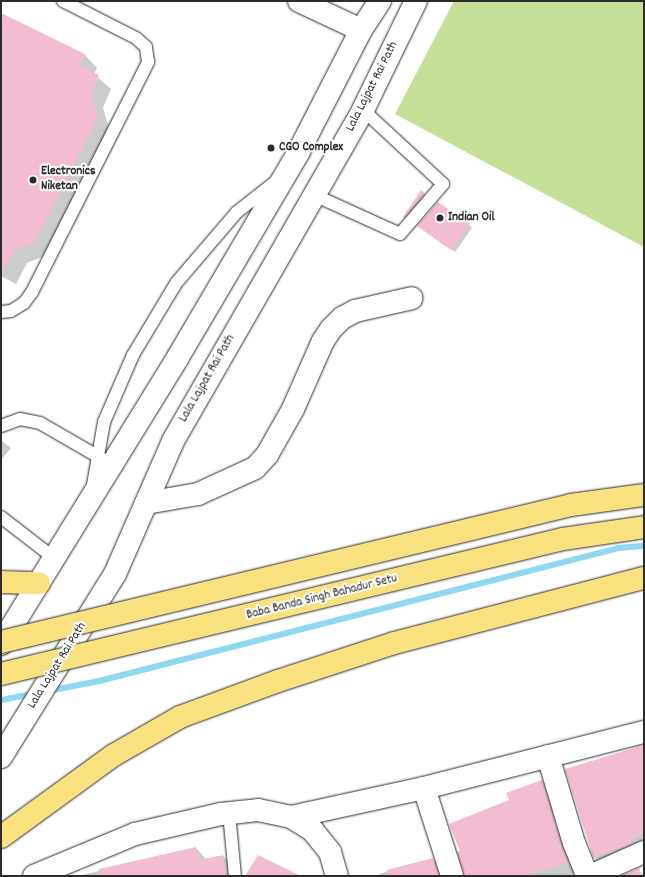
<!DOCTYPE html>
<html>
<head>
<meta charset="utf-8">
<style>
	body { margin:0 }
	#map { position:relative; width:645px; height:877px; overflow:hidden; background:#fff; font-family:Dekko,sans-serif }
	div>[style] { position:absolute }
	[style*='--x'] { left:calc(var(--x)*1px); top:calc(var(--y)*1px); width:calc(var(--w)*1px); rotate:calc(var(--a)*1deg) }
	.green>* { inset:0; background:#c6df96 }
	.shadow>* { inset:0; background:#0003 }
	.stream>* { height:6px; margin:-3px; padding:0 3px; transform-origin:3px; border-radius:3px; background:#8fd8f0 }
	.building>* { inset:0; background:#f3bcd3 }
	.roads { filter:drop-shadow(0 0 1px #2b2b2b) drop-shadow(0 0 1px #2b2b2b) }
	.lane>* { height:12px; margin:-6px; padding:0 6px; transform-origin:6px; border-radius:6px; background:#fff }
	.street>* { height:22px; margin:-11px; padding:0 11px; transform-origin:11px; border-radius:11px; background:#fff }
	.secondary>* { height:22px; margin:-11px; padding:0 11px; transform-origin:11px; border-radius:11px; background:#fff }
	.highway>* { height:22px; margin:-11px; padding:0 11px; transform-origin:11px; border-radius:11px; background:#fae180 }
	.bridges { filter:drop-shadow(0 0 1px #2b2b2b) drop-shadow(0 0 1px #2b2b2b) }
	.highway-bridge>* { height:22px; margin:-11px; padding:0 11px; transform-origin:11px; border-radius:11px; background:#fae180 }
	.dots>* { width:11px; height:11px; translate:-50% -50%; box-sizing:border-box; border:2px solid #fff; border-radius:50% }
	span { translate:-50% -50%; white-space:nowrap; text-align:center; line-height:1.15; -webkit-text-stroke:4px #fff; paint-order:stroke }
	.street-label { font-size:13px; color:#2b2b2b }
	.poi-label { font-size:13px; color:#2b2b2b; font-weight:700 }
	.left { translate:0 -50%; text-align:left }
	.frame { position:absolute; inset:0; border:2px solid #2b2b2b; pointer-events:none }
</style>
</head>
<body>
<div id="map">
	<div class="green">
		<i style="clip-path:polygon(454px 1px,644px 1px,644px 247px,395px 114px)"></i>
	</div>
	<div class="shadow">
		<i style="clip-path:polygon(1px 14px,85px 55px,97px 68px,94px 74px,111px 89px,103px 108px,110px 131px,47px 255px,27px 263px,16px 284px,1px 276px)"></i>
		<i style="clip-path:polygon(421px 192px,428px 197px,408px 220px,406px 217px)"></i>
		<i style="clip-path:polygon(469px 225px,472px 228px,455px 252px,418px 226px)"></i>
		<i style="clip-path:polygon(1px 440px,11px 448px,1px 460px)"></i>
		<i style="clip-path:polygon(644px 745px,644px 848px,604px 867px,594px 857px,566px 770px)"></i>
		<i style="clip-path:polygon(542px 781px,552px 792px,578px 873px,568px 876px,465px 876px,511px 801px)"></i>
		<i style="clip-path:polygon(196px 848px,206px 859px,223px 856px,236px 869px,237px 876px,82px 875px)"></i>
		<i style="clip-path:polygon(433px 859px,446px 876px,380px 876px,379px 874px)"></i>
		<i style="clip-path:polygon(638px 869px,644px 876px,623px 876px)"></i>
	</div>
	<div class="stream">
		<i style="--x:48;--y:691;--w:52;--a:-11.1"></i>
		<i style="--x:99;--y:681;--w:537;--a:-14.35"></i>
		<i style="--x:619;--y:548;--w:25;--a:-5"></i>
		<i style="--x:1;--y:700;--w:33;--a:-11"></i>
	</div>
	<div class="building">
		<i style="clip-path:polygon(1px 13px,85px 54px,79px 65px,99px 75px,91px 95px,98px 117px,34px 243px,14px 251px,1px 274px)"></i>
		<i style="clip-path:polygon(421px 190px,425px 193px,404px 218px,403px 217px)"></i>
		<i style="clip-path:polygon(438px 202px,470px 224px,451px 250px,417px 226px)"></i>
		<i style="clip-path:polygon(644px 745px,644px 834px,631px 839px,632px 844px,593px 857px,565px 769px)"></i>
		<i style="clip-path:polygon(542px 780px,568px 863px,519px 876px,464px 876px,457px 852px,460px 851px,449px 824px,509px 800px,506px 793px)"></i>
		<i style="clip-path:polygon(196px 847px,199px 860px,223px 855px,227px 876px,100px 876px,99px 869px)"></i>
		<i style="clip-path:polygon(258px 855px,301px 876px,245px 876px)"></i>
		<i style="clip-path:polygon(433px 858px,439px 876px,388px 876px,387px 870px)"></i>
		<i style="clip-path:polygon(639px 868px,641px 876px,621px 876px)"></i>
	</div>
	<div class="roads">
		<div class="lane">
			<i style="--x:314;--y:195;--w:94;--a:24.4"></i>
			<i style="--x:400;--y:234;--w:66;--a:-49.3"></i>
			<i style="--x:443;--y:184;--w:109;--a:-137.2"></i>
			<i style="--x:1;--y:312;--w:10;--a:-6"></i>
			<i style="--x:11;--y:311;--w:15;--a:-32"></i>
			<i style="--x:24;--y:303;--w:14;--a:-54"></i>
			<i style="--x:32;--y:292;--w:258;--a:-63.2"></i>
			<i style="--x:148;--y:62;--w:15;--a:-98"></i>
			<i style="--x:146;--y:47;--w:13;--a:-138"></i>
			<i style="--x:136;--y:38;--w:82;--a:-153.1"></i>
			<i style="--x:1;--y:426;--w:20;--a:-20"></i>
			<i style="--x:20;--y:419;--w:20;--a:11"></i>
			<i style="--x:40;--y:423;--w:74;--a:30"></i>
			<i style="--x:93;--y:485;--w:64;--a:-80.1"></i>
			<i style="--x:104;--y:422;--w:73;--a:-66.6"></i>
			<i style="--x:133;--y:355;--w:58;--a:-59"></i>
			<i style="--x:163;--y:305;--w:27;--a:-59"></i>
			<i style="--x:177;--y:282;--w:92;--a:-49.4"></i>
			<i style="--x:237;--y:212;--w:47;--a:-38.1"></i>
			<i style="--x:1;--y:517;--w:67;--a:37.7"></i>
			<i style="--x:229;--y:813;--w:63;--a:84.6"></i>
		</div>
		<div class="street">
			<i style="--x:146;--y:503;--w:53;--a:-9.8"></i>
			<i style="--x:198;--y:494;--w:63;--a:-24.5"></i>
			<i style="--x:255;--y:468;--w:18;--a:-47"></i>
			<i style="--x:267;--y:455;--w:53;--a:-60.5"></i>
			<i style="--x:293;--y:409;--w:74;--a:-66.2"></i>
			<i style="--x:323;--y:341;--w:14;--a:-56"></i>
			<i style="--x:331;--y:329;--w:16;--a:-45"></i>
			<i style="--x:342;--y:318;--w:15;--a:-28"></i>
			<i style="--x:355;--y:311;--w:58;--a:-12.8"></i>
			<i style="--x:548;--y:756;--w:91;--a:73.4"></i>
			<i style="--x:574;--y:843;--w:35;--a:68"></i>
			<i style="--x:424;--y:788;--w:92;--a:72.3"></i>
			<i style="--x:291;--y:817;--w:136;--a:-12.3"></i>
			<i style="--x:424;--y:788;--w:227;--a:-14.3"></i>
			<i style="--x:34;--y:876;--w:109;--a:-22.6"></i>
			<i style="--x:135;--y:834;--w:88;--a:-13.1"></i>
			<i style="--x:221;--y:814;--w:37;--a:-6"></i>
			<i style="--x:258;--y:810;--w:34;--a:12"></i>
			<i style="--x:291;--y:817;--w:26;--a:32"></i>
			<i style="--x:313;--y:831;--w:27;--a:51"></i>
			<i style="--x:330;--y:852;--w:25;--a:74"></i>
			<i style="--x:590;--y:876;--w:59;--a:-24"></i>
		</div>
		<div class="secondary">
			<i style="--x:299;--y:1;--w:68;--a:25.1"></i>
			<i style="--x:1;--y:644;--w:337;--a:-58.3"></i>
			<i style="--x:178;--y:357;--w:237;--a:-59.5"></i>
			<i style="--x:298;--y:153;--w:138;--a:-62.9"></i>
			<i style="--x:361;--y:30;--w:35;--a:-57"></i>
			<i style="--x:1;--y:757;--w:216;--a:-58.1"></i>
			<i style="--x:115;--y:574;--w:145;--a:-66.4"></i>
			<i style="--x:173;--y:441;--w:382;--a:-60.1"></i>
			<i style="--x:363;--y:110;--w:121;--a:-64.1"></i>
		</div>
		<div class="highway">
			<i style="--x:1;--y:582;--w:38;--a:2"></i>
			<i style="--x:1;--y:837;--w:140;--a:-36"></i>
			<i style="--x:114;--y:755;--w:76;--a:-29.9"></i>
			<i style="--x:180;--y:717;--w:104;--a:-20.2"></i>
			<i style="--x:278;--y:681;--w:122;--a:-18.1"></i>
			<i style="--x:394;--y:643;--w:258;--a:-14.6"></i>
		</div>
	</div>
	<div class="bridges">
		<div class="highway-bridge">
			<i style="--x:1;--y:642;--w:586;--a:-13.51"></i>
			<i style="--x:571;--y:505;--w:74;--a:-7.8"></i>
			<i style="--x:1;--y:674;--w:578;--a:-13.51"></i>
			<i style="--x:563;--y:539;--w:82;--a:-8.4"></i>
		</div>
	</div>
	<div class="dots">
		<i style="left:271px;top:148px;background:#2b2b2b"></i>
		<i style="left:33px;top:180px;background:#2b2b2b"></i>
		<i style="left:440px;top:218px;background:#2b2b2b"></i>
	</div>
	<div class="street-label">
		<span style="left:373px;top:87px;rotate:-63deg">Lala Lajpat Rai Path</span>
		<span style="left:208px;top:379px;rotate:-60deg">Lala Lajpat Rai Path</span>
		<span style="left:322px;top:598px;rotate:-14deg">Baba Banda Singh Bahadur Setu</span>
		<span style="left:58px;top:666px;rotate:-58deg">Lala Lajpat Rai Path</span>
	</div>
	<div class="poi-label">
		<span class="left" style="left:279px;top:148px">CGO Complex</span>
		<span class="left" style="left:41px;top:180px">Electronics<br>Niketan</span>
		<span class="left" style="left:448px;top:218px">Indian Oil</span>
	</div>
	<div class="frame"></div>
</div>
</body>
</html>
